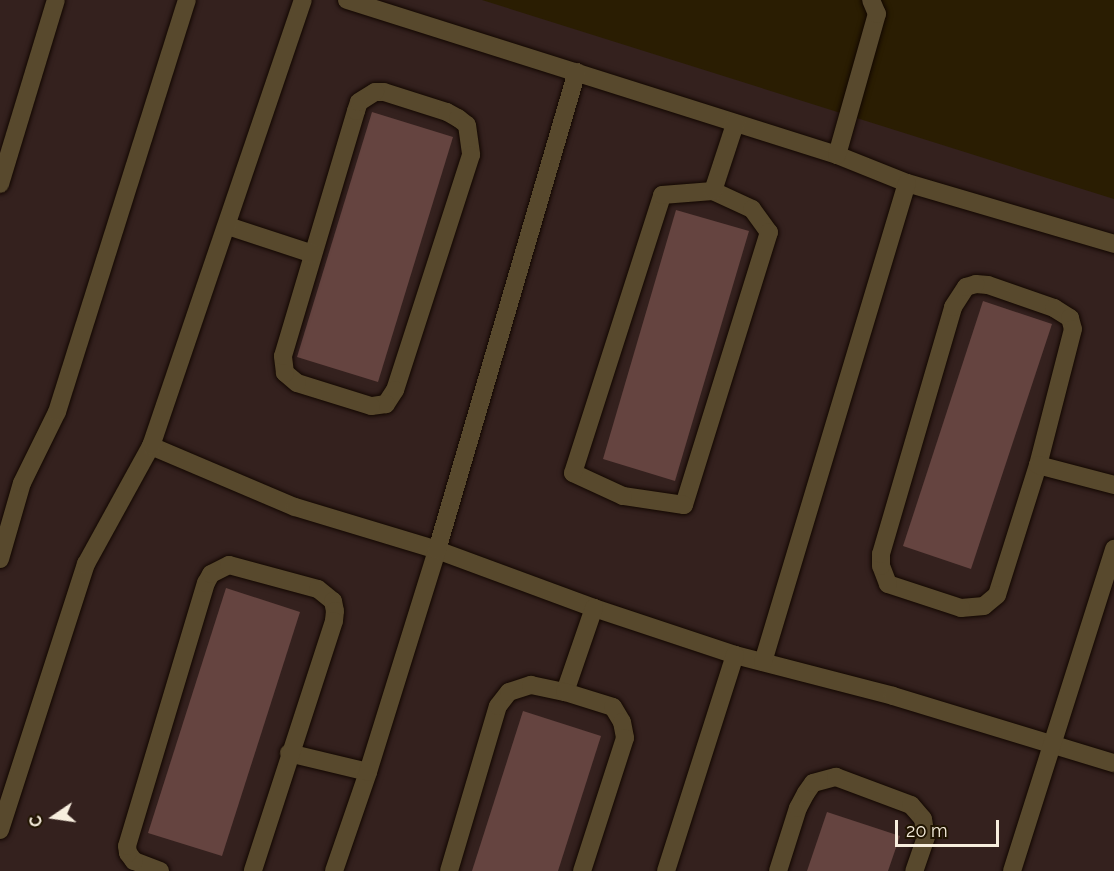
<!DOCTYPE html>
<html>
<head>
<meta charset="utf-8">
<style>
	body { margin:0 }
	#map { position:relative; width:1114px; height:871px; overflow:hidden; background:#2a1d02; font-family:Raleway,sans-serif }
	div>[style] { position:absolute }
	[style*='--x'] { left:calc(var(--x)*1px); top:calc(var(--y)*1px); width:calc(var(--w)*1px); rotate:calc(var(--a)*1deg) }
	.industrial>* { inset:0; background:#34211e }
	.building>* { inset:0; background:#654440 }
	.roads { filter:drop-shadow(0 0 2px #120700) drop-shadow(0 0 2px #120700) }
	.minor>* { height:18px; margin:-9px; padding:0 9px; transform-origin:9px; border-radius:9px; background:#58492d }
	span { translate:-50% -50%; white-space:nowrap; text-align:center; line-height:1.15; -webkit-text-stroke:4.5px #201400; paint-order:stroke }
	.north { position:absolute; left:24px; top:787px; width:60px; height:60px; -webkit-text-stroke:4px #201400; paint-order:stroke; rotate:257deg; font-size:16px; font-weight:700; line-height:24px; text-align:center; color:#f7eede }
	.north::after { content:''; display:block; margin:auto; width:21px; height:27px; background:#f7eede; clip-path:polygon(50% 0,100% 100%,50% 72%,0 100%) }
	.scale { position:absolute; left:895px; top:820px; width:104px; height:27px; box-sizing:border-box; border:3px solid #f7eede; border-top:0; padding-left:8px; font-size:18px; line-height:21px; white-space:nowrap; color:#f7eede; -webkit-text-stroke:4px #201400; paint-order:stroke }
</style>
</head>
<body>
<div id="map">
	<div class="industrial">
		<i style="clip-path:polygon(0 0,482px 0,1114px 199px,1114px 871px,0 871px)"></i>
	</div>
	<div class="building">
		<i style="clip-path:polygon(372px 112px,453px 137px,378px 382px,297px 357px)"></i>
		<i style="clip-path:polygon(676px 210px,749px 231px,675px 481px,603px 459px)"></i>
		<i style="clip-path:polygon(983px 301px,1052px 324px,971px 569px,903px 546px)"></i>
		<i style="clip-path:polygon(226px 588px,300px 612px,222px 856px,148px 833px)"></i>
		<i style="clip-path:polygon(523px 711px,601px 736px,558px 871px,472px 871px)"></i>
		<i style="clip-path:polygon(827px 812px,900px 836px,888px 871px,807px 871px)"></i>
	</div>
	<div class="roads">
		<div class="minor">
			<i style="--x:347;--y:0;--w:514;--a:17.55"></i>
			<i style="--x:837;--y:155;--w:75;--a:21.8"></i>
			<i style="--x:907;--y:183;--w:216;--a:16.4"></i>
			<i style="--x:375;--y:92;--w:9;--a:0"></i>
			<i style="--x:384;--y:92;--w:66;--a:17.6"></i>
			<i style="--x:447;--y:112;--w:13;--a:29"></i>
			<i style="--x:458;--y:118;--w:11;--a:38"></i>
			<i style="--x:467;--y:125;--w:30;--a:82"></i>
			<i style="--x:471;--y:155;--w:247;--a:107.9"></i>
			<i style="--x:395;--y:390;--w:17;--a:123"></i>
			<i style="--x:386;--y:404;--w:15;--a:172"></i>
			<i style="--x:371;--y:406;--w:77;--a:-162.7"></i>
			<i style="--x:297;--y:383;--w:16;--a:-140"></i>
			<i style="--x:285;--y:373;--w:17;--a:-97"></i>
			<i style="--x:283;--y:356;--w:256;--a:-73.4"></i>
			<i style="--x:356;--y:111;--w:9;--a:-72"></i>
			<i style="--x:359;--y:102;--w:19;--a:-32"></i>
			<i style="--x:837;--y:155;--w:147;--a:-74.2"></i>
			<i style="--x:877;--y:14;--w:15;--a:-113"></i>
			<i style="--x:0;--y:184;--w:192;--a:-73.1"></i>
			<i style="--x:713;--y:191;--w:43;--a:24.8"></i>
			<i style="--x:752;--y:209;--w:29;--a:54"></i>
			<i style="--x:769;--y:232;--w:286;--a:107.3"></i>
			<i style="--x:684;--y:505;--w:62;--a:-171.6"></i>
			<i style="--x:623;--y:496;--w:55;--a:-155.3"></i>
			<i style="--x:573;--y:473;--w:292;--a:-72.2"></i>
			<i style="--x:662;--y:195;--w:51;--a:-4.5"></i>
			<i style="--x:713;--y:191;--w:71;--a:-71.8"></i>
			<i style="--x:228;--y:226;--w:89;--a:18.2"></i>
			<i style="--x:976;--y:284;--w:12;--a:5"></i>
			<i style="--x:988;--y:285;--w:70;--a:19.2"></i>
			<i style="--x:1054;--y:308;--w:19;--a:32"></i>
			<i style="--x:1070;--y:318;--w:11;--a:75"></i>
			<i style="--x:1073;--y:329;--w:140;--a:104.4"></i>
			<i style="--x:1038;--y:465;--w:136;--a:107.5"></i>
			<i style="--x:997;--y:595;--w:17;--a:140"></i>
			<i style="--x:984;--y:606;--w:23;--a:175"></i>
			<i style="--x:961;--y:608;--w:77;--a:-161.8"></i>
			<i style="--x:888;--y:584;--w:19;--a:-111"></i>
			<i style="--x:881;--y:566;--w:12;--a:-90"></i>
			<i style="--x:881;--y:554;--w:257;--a:-73.7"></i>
			<i style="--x:953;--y:307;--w:24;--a:-57"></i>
			<i style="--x:966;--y:287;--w:10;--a:-17"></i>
			<i style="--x:151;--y:446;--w:156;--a:23"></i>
			<i style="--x:295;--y:507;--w:148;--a:16.8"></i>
			<i style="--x:437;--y:550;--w:167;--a:20.3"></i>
			<i style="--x:594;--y:608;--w:149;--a:18.4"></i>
			<i style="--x:735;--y:655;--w:163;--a:14.5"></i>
			<i style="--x:893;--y:696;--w:231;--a:16.9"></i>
			<i style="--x:1038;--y:465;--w:79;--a:14.7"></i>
			<i style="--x:0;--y:559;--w:79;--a:-73.9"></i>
			<i style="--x:22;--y:483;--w:79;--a:-63.8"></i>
			<i style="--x:57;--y:412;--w:432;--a:-72.5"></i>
			<i style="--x:763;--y:662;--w:500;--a:-73.27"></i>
			<i style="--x:565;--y:692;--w:89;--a:-71"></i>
			<i style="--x:289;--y:753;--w:81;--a:13.5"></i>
			<i style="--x:0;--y:830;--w:280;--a:-72.1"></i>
			<i style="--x:86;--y:564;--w:135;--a:-61.2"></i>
			<i style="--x:151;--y:446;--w:471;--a:-71.2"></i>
			<i style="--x:160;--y:871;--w:28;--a:-159"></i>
			<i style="--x:134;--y:861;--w:10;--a:-127"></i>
			<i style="--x:128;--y:853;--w:7;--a:-98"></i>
			<i style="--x:127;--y:846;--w:275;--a:-73.3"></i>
			<i style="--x:206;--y:583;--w:10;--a:-61"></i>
			<i style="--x:211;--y:574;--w:20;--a:-27"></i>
			<i style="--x:229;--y:565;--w:92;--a:15.1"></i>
			<i style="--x:318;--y:589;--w:19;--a:39"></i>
			<i style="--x:333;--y:601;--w:10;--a:79"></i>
			<i style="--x:335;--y:611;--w:10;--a:96"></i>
			<i style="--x:334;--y:621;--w:263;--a:108"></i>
			<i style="--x:334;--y:871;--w:105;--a:-71"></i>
			<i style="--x:368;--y:772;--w:232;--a:-72.7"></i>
			<i style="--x:437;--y:550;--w:498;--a:-73.7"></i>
			<i style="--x:449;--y:871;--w:172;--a:-73.5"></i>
			<i style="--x:498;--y:706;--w:18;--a:-52"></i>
			<i style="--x:509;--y:692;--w:23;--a:-18"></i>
			<i style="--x:531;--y:685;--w:35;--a:12"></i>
			<i style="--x:565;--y:692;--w:50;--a:17.4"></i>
			<i style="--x:613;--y:707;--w:17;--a:59"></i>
			<i style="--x:622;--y:722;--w:16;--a:79"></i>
			<i style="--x:625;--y:738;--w:140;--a:107.9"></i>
			<i style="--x:666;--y:871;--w:227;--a:-72.3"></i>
			<i style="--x:778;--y:871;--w:66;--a:-72.4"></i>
			<i style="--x:798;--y:808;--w:17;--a:-62"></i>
			<i style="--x:806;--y:793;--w:12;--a:-55"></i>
			<i style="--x:813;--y:783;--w:24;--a:-15"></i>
			<i style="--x:836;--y:777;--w:80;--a:20.5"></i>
			<i style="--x:911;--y:805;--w:18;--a:49"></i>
			<i style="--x:923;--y:819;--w:18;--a:81"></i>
			<i style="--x:926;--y:837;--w:36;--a:109"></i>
			<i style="--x:1012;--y:871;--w:338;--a:-72.4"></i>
		</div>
	</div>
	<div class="north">С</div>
	<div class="scale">20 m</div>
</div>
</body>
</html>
